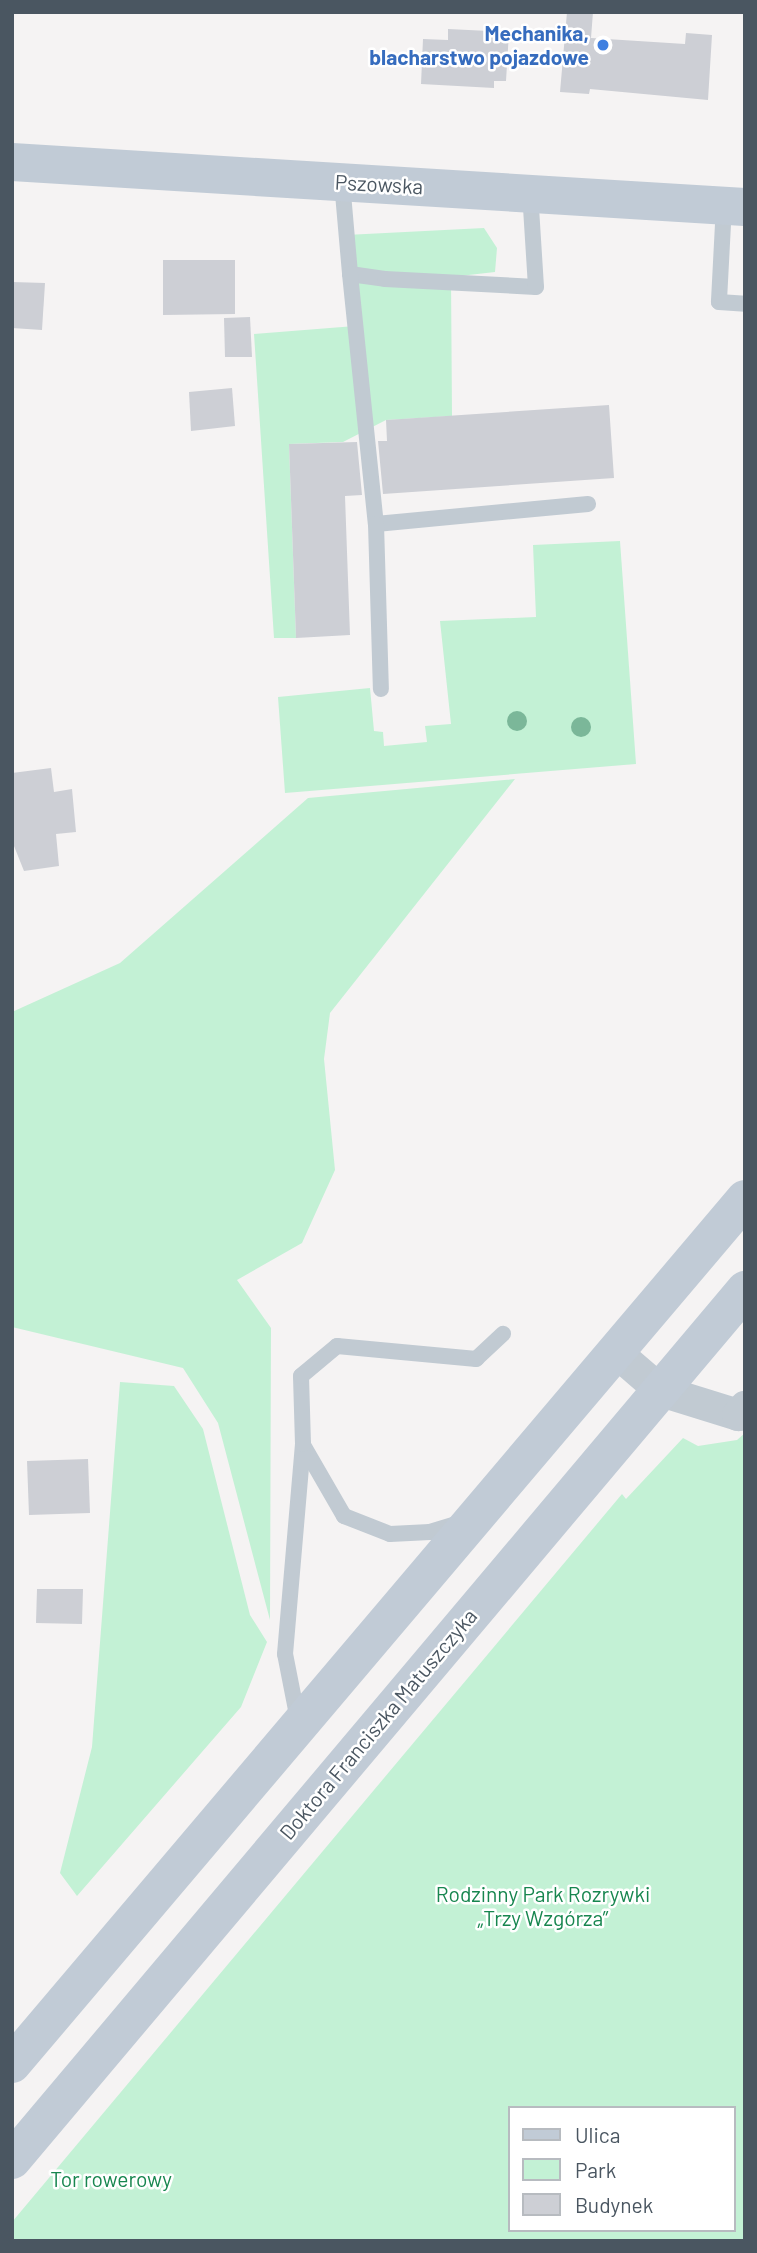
<!DOCTYPE html>
<html>
<head>
<meta charset="utf-8">
<style>
	body { margin:0 }
	#map { position:relative; width:757px; height:2253px; overflow:hidden; background:#f5f3f3; font-family:Barlow,sans-serif }
	div>[style] { position:absolute }
	[style*='--x'] { left:calc(var(--x)*1px); top:calc(var(--y)*1px); width:calc(var(--w)*1px); rotate:calc(var(--a)*1deg) }
	.green>* { inset:0; background:#c3f1d5 }
	.building>* { inset:0; background:#cdcfd5 }
	.service>* { height:16px; margin:-8px; padding:0 8px; transform-origin:8px; border-radius:8px; background:#c1cad2 }
	.minor>* { height:32px; margin:-16px; padding:0 16px; transform-origin:16px; border-radius:16px; background:#c1cad2 }
	.secondary>* { height:38px; margin:-19px; padding:0 19px; transform-origin:19px; border-radius:19px; background:#c1cbd6 }
	.trees>* { width:20px; height:20px; margin:-10px; border-radius:50%; background:#7bb799 }
	.dots>* { width:19px; height:19px; translate:-50% -50%; box-sizing:border-box; border:4px solid #fff; border-radius:50% }
	span { translate:-50% -50%; white-space:nowrap; text-align:center; line-height:1.15; -webkit-text-stroke:5px #fff; paint-order:stroke }
	.shop-label { font-size:21px; color:#366cbe; font-weight:700 }
	.right { translate:-100% -50%; text-align:right }
	.street-label { font-size:21px; color:#4a5661 }
	.park-label { font-size:21px; color:#17864f }
	.frame { position:absolute; inset:0; border:14px solid #4a5661; pointer-events:none }
	.legend { position:absolute; left:508px; top:2106px; width:228px; height:126px; box-sizing:border-box; background:#fff; border:2px solid #b7bbc0; margin:0; padding:9px 12px; list-style:none; font-size:21px; color:#4a5661 }
	.legend li { display:flex; align-items:center; gap:14px; height:35px }
	.legend b { width:35px; border:2px solid #b7bbc0 }
</style>
</head>
<body>
<div id="map">
	<div class="green">
		<i style="clip-path:polygon(484px 228px,497px 248px,495px 272px,451px 277px,452px 416px,386px 420px,343px 442px,289px 444px,296px 638px,274px 638px,254px 334px,355px 326px,346px 235px)"></i>
		<i style="clip-path:polygon(620px 541px,636px 764px,285px 793px,278px 697px,370px 688px,374px 731px,383px 732px,384px 746px,427px 742px,425px 726px,451px 724px,440px 621px,536px 617px,533px 545px)"></i>
		<i style="clip-path:polygon(515px 779px,330px 1013px,324px 1059px,335px 1170px,302px 1243px,237px 1280px,271px 1328px,270px 1620px,218px 1423px,183px 1368px,12px 1327px,12px 1012px,120px 963px,308px 798px)"></i>
		<i style="clip-path:polygon(120px 1382px,174px 1386px,203px 1429px,250px 1615px,267px 1642px,241px 1707px,77px 1896px,60px 1873px,92px 1747px)"></i>
		<i style="clip-path:polygon(evenodd,745px 1433px,745px 2241px,12px 2241px,12px 2222px,622px 1494px,626px 1499px,683px 1438px,698px 1446px,737px 1440px,745px 1433px,510px 2108px,734px 2108px,734px 2230px,510px 2230px,510px 2108px)"></i>
	</div>
	<div class="building">
		<i style="clip-path:polygon(567px 12px,593px 12px,591px 38px,685px 44px,686px 33px,712px 35px,708px 100px,590px 89px,589px 94px,560px 92px)"></i>
		<i style="clip-path:polygon(448px 29px,509px 32px,506px 81px,494px 81px,494px 88px,421px 84px,423px 39px,448px 40px)"></i>
		<i style="clip-path:polygon(163px 260px,235px 260px,235px 314px,163px 315px)"></i>
		<i style="clip-path:polygon(12px 282px,45px 283px,42px 330px,12px 328px)"></i>
		<i style="clip-path:polygon(250px 317px,252px 357px,225px 357px,224px 318px)"></i>
		<i style="clip-path:polygon(232px 388px,235px 426px,191px 431px,189px 392px)"></i>
		<i style="clip-path:polygon(609px 405px,614px 478px,383px 494px,378px 441px,387px 441px,386px 420px)"></i>
		<i style="clip-path:polygon(357px 442px,362px 495px,345px 496px,350px 635px,296px 638px,289px 444px)"></i>
		<i style="clip-path:polygon(51px 768px,54px 792px,72px 789px,76px 832px,56px 834px,59px 866px,24px 871px,12px 841px,12px 773px)"></i>
		<i style="clip-path:polygon(88px 1459px,90px 1513px,29px 1515px,27px 1461px)"></i>
		<i style="clip-path:polygon(37px 1589px,83px 1589px,82px 1624px,36px 1623px)"></i>
	</div>
	<div class="service">
		<i style="--x:342;--y:182;--w:92;--a:85"></i>
		<i style="--x:350;--y:274;--w:35;--a:8"></i>
		<i style="--x:385;--y:279;--w:151;--a:3"></i>
		<i style="--x:536;--y:287;--w:95;--a:-93.6"></i>
		<i style="--x:724;--y:205;--w:97;--a:93"></i>
		<i style="--x:719;--y:302;--w:26;--a:4"></i>
		<i style="--x:350;--y:274;--w:251;--a:84.1"></i>
		<i style="--x:376;--y:524;--w:213;--a:-5.4"></i>
		<i style="--x:376;--y:524;--w:165;--a:88.3"></i>
		<i style="--x:303;--y:1445;--w:82;--a:60"></i>
		<i style="--x:344;--y:1516;--w:49;--a:21.4"></i>
		<i style="--x:390;--y:1534;--w:40;--a:-2.9"></i>
		<i style="--x:430;--y:1532;--w:30;--a:-17"></i>
		<i style="--x:298;--y:1720;--w:67;--a:-101.1"></i>
		<i style="--x:285;--y:1654;--w:211;--a:-85.1"></i>
		<i style="--x:303;--y:1444;--w:68;--a:-91.7"></i>
		<i style="--x:301;--y:1376;--w:47;--a:-39.8"></i>
		<i style="--x:337;--y:1346;--w:140;--a:5.3"></i>
		<i style="--x:476;--y:1359;--w:37;--a:-43"></i>
	</div>
	<div class="minor">
		<i style="--x:617;--y:1353;--w:58;--a:40.8"></i>
		<i style="--x:661;--y:1391;--w:81;--a:17.3"></i>
		<i style="--x:738;--y:1415;--w:11;--a:-49"></i>
	</div>
	<div class="secondary">
		<i style="--x:12;--y:162;--w:734;--a:3.51"></i>
		<i style="--x:12;--y:2064;--w:1134;--a:-49.72"></i>
		<i style="--x:12;--y:2160;--w:1138;--a:-49.88"></i>
	</div>
	<div class="trees">
		<i style="left:517px;top:721px"></i>
		<i style="left:581px;top:727px"></i>
	</div>
	<div class="dots">
		<i style="left:603px;top:45px;background:#3f7fe0"></i>
	</div>
	<div class="shop-label">
		<span class="right" style="left:589px;top:45px">Mechanika,<br>blacharstwo pojazdowe</span>
	</div>
	<div class="street-label">
		<span style="left:379px;top:184px;rotate:3deg">Pszowska</span>
		<span style="left:378px;top:1724px;rotate:-50deg">Doktora Franciszka Matuszczyka</span>
	</div>
	<div class="park-label">
		<span style="left:543px;top:1906px">Rodzinny Park Rozrywki<br>„Trzy Wzgórza”</span>
		<span style="left:111px;top:2179px">Tor rowerowy</span>
	</div>
	<div class="frame"></div>
	<ul class="legend">
	<li><b style="height:9px;background:#c1cbd6"></b>Ulica</li>
	<li><b style="height:19px;background:#c3f1d5"></b>Park</li>
	<li><b style="height:19px;background:#cdcfd5"></b>Budynek</li>
	</ul>
</div>
</body>
</html>
